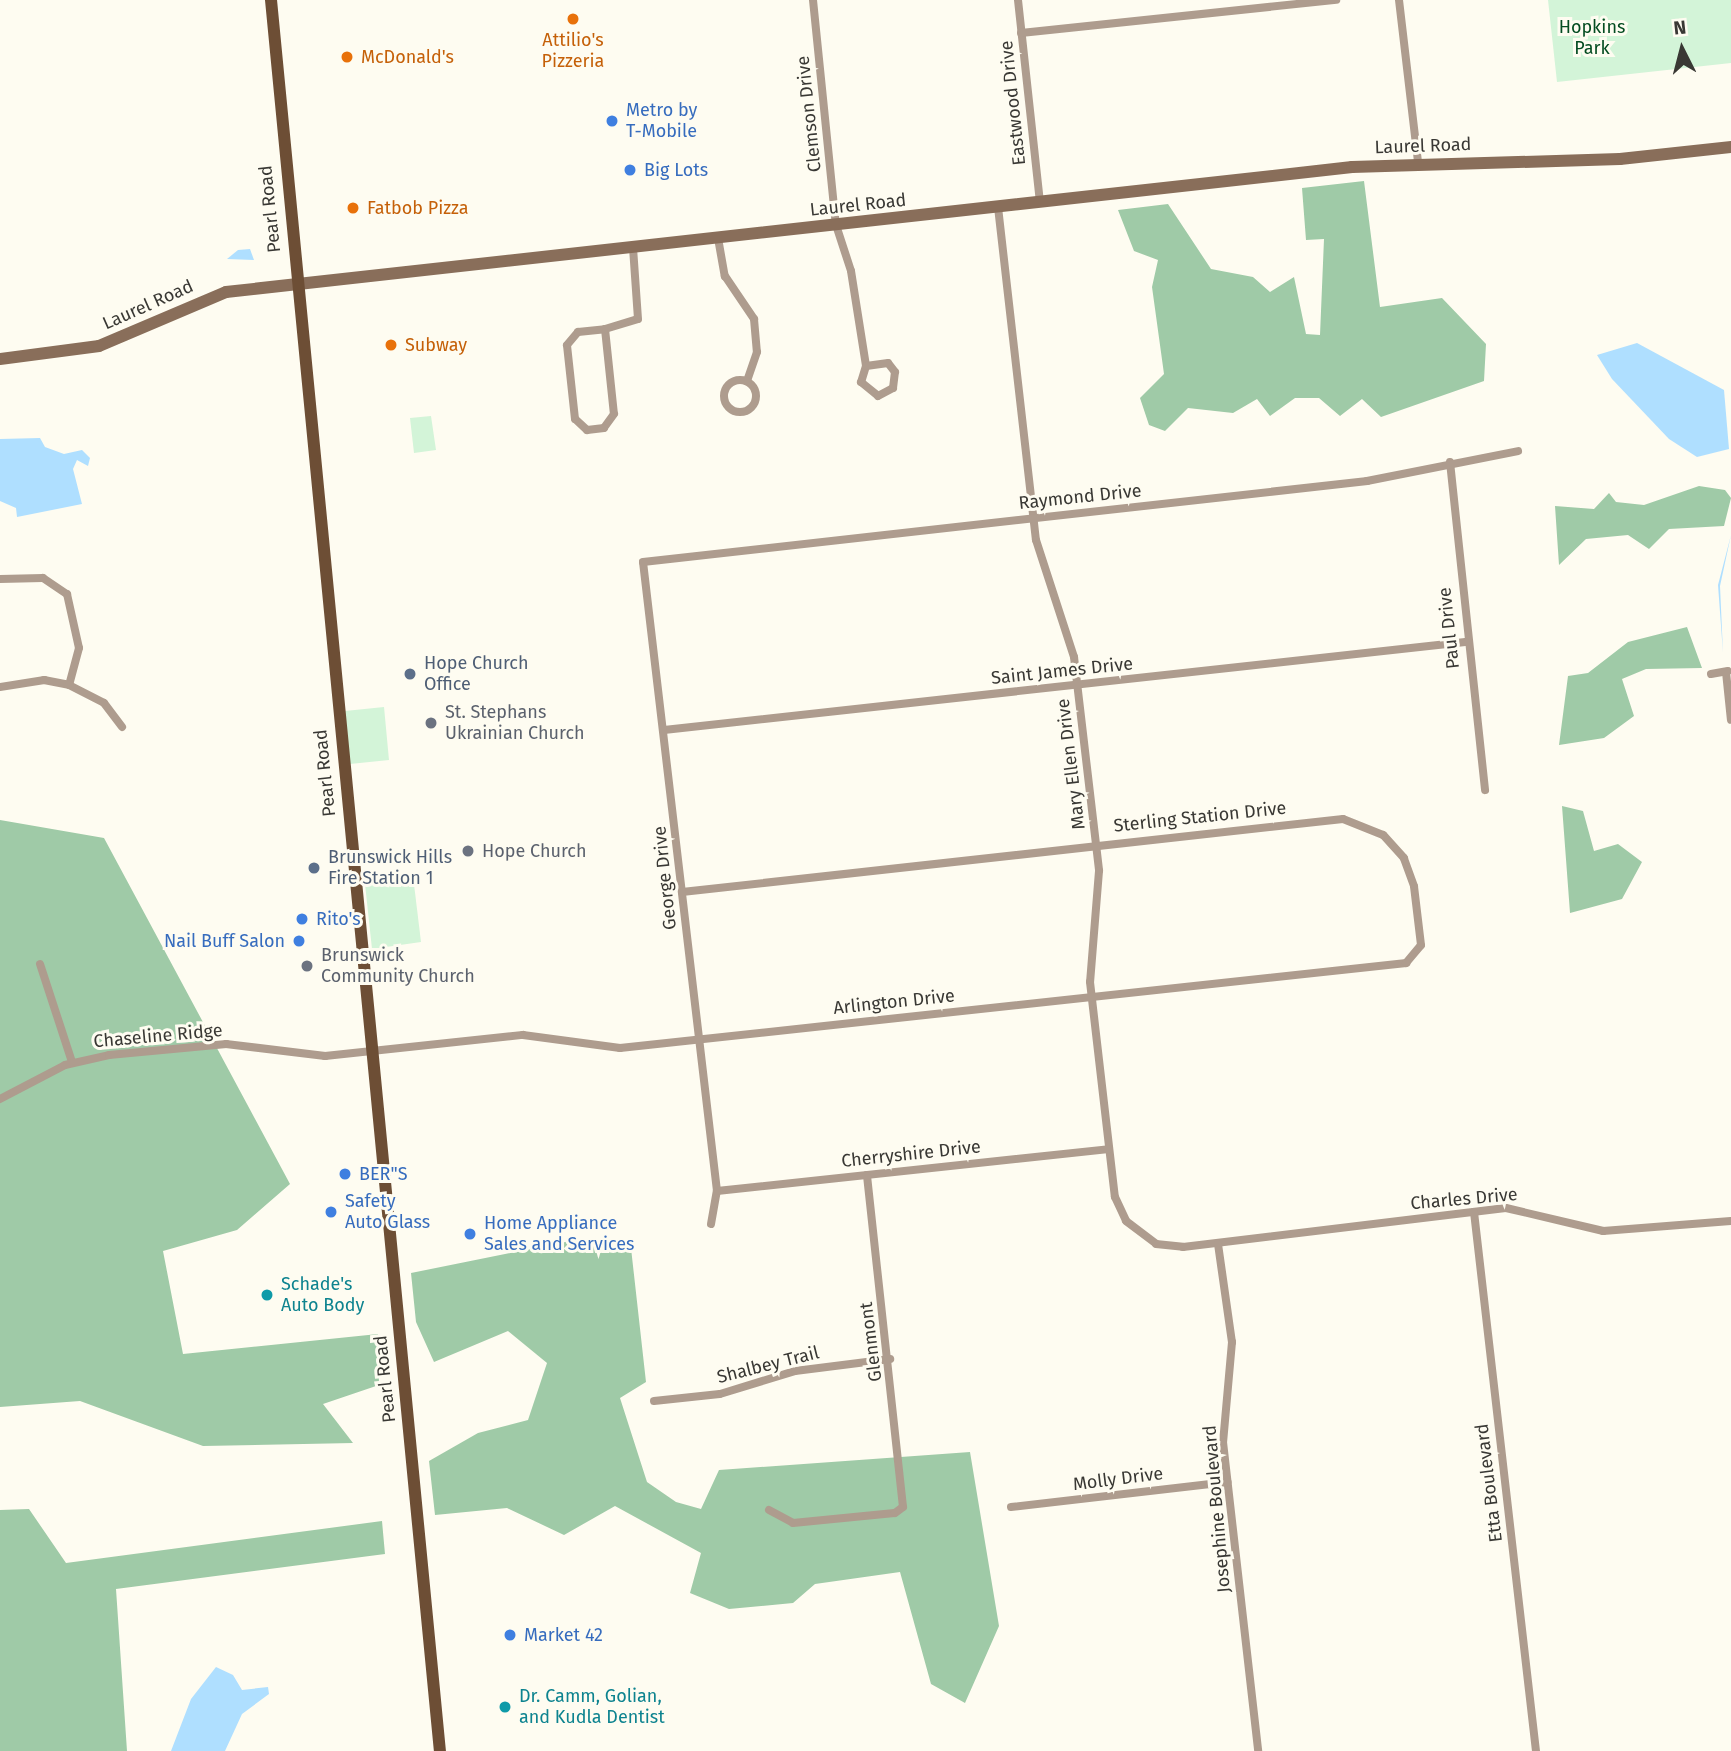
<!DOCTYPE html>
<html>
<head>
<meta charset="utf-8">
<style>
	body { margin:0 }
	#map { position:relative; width:1731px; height:1751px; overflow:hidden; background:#fefcf1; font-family:"Fira Sans",sans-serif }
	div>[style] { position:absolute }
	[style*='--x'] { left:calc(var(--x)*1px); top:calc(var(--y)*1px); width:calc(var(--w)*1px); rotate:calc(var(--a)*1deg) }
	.green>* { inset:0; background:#d3f4d8 }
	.forest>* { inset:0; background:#9fcaa7 }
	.water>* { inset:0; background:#afdfff }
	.street>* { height:8px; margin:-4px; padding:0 4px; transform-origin:4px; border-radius:4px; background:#ae9c8e }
	.street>.ring { margin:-4px; padding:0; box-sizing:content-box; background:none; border:8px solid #ae9c8e; border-radius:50% }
	.secondary>* { height:12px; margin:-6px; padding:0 6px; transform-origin:6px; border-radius:6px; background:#896e5a }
	.primary>* { height:12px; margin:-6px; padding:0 6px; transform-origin:6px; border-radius:6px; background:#6d4e35 }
	.dots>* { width:19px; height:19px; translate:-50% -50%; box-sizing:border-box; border:4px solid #fefcf1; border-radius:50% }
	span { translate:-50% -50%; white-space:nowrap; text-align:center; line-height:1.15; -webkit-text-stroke:6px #fefcf1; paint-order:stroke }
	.park-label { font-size:18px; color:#044c21 }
	.food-label { font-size:18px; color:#c56008 }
	.left { translate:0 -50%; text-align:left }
	.street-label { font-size:18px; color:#393834 }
	.shop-label { font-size:18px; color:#366cbe }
	.right { translate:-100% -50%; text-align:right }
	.service-label { font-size:18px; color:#4e5e75 }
	.worship-label { font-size:18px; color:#5b616d }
	.culture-label { font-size:18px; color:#0d838f }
	.north { position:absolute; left:1647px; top:14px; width:70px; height:70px; -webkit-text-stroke:5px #fefcf1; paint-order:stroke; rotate:354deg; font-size:19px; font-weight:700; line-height:28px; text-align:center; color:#393834 }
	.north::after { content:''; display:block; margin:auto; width:24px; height:32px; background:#393834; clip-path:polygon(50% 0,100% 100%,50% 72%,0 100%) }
</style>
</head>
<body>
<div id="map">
	<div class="green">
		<i style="clip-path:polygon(1548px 0,1731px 0,1731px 63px,1557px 82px)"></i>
		<i style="clip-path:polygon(431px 416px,436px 450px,414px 453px,410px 418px)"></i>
		<i style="clip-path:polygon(384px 707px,389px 760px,350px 764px,345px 711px)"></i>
		<i style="clip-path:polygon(413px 876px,421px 942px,372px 949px,365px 884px)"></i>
	</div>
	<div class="forest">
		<i style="clip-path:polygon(1364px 181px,1380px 307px,1442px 298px,1486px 344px,1484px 381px,1381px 417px,1362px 399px,1340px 416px,1319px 398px,1295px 398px,1270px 416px,1257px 399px,1233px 413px,1188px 408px,1165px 431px,1149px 425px,1140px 398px,1164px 374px,1152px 287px,1158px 260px,1134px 251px,1118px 210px,1168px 204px,1211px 269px,1253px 277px,1270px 292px,1294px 277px,1306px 334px,1320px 335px,1324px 239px,1306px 240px,1302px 188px)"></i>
		<i style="clip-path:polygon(1699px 486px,1725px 490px,1731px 498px,1724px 526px,1669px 529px,1649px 549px,1628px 535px,1586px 539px,1559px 565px,1555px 506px,1594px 509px,1609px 493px,1616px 502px,1644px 505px)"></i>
		<i style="clip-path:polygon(1687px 627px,1702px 668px,1646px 669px,1622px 679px,1634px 716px,1604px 738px,1559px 745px,1568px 676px,1588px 673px,1628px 642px)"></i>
		<i style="clip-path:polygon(1562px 806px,1583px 811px,1594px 851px,1618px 844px,1642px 862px,1622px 899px,1570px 913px)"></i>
		<i style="clip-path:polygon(0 820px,104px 838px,290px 1184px,237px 1230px,163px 1251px,183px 1354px,378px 1334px,379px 1385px,323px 1404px,353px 1443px,203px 1446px,80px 1401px,0 1407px)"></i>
		<i style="clip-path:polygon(580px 1239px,602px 1248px,631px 1248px,646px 1382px,620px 1398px,647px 1482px,676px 1502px,701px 1509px,719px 1470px,970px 1452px,999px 1626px,965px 1703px,931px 1684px,900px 1572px,815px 1584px,793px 1603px,729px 1609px,690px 1593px,701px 1553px,615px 1506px,564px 1535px,507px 1508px,435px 1515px,429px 1461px,478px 1433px,528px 1420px,547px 1363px,508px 1331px,434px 1362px,416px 1322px,411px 1273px)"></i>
		<i style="clip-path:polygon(29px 1509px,66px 1563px,382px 1521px,385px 1554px,116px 1589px,127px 1751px,0 1751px,0 1510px)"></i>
	</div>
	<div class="water">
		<i style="clip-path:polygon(250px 249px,254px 260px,227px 259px,238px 250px)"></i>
		<i style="clip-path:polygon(1637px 343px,1724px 390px,1729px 449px,1697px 457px,1669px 439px,1612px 379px,1597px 355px)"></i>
		<i style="clip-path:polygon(40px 438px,45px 447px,64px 454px,82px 450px,90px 458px,88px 466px,77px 460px,73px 469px,82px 504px,17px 517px,16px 508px,0 501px,0 439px)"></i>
		<i style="clip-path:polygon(1731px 535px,1720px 586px,1723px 653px,1718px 585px)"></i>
		<i style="clip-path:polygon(216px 1667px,233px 1675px,242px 1690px,268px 1687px,269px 1694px,242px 1714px,225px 1751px,171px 1751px,191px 1699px)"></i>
	</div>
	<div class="street">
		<i style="--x:813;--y:0;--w:226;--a:84.2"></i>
		<i style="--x:836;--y:225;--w:48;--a:71.9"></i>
		<i style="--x:851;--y:271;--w:96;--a:81"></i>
		<i style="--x:866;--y:366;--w:17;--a:107"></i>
		<i style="--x:861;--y:382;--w:22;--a:39"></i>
		<i style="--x:878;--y:396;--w:17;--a:-28"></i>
		<i style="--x:893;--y:388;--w:16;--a:-83"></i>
		<i style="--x:895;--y:372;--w:11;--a:-128"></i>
		<i style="--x:888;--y:363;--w:22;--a:172"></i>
		<i style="--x:1018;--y:0;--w:203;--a:83.8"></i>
		<i style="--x:1399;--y:0;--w:163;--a:83.3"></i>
		<i style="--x:1021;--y:33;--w:317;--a:-6"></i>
		<i style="--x:998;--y:207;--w:335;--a:83.5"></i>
		<i style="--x:1036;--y:540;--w:123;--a:72"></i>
		<i style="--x:1074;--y:657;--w:215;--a:83.3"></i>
		<i style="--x:1099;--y:871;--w:111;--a:94.6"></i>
		<i style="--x:1090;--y:982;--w:216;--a:83.4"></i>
		<i style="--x:1115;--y:1197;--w:26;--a:65"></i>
		<i style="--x:1126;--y:1221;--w:38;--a:37"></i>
		<i style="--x:1156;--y:1244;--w:27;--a:6"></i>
		<i style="--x:1183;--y:1247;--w:325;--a:-6.9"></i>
		<i style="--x:1506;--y:1208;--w:100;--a:13.3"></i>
		<i style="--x:1603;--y:1231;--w:128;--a:-4.5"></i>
		<i style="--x:718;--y:238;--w:39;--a:80"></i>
		<i style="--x:725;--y:276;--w:52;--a:56"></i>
		<i style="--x:754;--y:319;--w:33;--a:85"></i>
		<i style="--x:757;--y:352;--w:31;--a:109"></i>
		<i style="--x:605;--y:329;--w:85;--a:84"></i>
		<i style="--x:614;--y:414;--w:17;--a:126"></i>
		<i style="--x:604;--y:428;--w:17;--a:173"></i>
		<i style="--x:587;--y:430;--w:16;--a:-137"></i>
		<i style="--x:575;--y:419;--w:74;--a:-96.2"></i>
		<i style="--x:567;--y:345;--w:17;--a:-50"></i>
		<i style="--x:578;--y:332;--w:27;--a:-6"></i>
		<i style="--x:605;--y:329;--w:34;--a:-17"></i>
		<i style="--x:638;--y:319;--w:72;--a:-94"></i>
		<i class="ring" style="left:724px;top:380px;width:24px;height:24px"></i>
		<i style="--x:1450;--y:462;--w:330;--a:83.9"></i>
		<i style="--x:0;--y:579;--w:43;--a:-1.3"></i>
		<i style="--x:43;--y:578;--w:29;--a:34"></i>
		<i style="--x:67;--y:594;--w:55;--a:77.5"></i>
		<i style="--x:79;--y:648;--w:38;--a:105"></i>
		<i style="--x:1726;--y:672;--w:48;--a:84.1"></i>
		<i style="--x:1711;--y:674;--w:17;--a:-10"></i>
		<i style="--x:0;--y:687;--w:45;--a:-9"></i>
		<i style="--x:44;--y:680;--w:25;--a:11"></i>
		<i style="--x:69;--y:685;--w:39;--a:27"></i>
		<i style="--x:104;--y:703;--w:30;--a:53"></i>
		<i style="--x:664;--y:730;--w:806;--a:-6.27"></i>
		<i style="--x:40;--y:964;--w:103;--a:71.9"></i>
		<i style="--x:0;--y:1099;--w:73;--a:-27.6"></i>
		<i style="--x:65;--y:1065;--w:45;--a:-12.8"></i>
		<i style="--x:109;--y:1055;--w:118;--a:-5.4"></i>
		<i style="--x:226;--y:1044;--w:100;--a:6.9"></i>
		<i style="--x:325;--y:1056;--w:199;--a:-6.1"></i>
		<i style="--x:523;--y:1035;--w:98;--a:7.6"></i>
		<i style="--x:620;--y:1048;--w:791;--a:-6.17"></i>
		<i style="--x:1406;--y:963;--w:23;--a:-50"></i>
		<i style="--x:1421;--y:945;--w:59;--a:-96.8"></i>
		<i style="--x:1414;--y:886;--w:30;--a:-110"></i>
		<i style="--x:1404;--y:858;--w:31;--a:-132"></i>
		<i style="--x:1383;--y:835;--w:43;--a:-158.2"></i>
		<i style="--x:1343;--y:819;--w:665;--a:173.7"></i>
		<i style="--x:717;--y:1191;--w:394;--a:-6.1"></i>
		<i style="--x:1474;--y:1212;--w:543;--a:83.44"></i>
		<i style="--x:711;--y:1224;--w:34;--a:-80"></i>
		<i style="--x:717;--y:1191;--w:633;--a:-96.71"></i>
		<i style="--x:643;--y:562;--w:729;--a:-6.38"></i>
		<i style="--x:1367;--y:481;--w:154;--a:-11.2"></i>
		<i style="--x:1218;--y:1244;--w:99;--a:81.9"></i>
		<i style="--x:1232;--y:1342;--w:100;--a:95.1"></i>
		<i style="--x:1223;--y:1442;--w:311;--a:83.5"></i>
		<i style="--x:654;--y:1401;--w:66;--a:-6.1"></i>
		<i style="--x:720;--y:1394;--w:78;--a:-17"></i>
		<i style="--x:795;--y:1371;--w:96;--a:-7.2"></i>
		<i style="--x:1011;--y:1507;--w:218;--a:-6.6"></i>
		<i style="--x:769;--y:1510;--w:27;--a:28"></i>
		<i style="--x:793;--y:1523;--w:102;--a:-5.6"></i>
		<i style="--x:895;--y:1513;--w:10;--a:-37"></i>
		<i style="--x:903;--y:1507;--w:334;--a:-96.2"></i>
	</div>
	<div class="secondary">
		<i style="--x:0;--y:359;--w:100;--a:-7.5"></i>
		<i style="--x:99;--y:346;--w:138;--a:-23"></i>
		<i style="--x:226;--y:292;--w:1133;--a:-6.33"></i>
		<i style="--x:1352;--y:167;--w:268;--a:-1.7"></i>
		<i style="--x:1620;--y:159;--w:112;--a:-6.2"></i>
	</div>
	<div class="primary">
		<i style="--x:271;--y:0;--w:1759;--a:84.49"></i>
	</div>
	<div class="dots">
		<i style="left:573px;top:19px;background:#e8710a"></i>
		<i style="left:347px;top:57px;background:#e8710a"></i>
		<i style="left:612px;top:121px;background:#3f7fe0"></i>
		<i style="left:630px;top:170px;background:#3f7fe0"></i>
		<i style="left:353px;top:208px;background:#e8710a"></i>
		<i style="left:391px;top:345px;background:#e8710a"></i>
		<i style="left:410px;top:674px;background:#5c6f8a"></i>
		<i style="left:431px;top:723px;background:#6b7280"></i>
		<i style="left:468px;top:851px;background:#6b7280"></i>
		<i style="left:314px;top:868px;background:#5c6f8a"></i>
		<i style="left:302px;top:919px;background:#3f7fe0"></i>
		<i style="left:299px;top:941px;background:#3f7fe0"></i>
		<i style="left:307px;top:966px;background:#6b7280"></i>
		<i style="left:345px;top:1174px;background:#3f7fe0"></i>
		<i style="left:331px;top:1212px;background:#3f7fe0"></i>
		<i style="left:470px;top:1234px;background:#3f7fe0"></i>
		<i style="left:267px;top:1295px;background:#0f9aa8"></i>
		<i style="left:510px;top:1635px;background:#3f7fe0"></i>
		<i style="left:505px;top:1707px;background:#0f9aa8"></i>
	</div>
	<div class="park-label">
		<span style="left:1592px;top:38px">Hopkins<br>Park</span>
	</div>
	<div class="food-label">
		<span style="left:573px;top:51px">Attilio's<br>Pizzeria</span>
		<span class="left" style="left:361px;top:57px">McDonald's</span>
		<span class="left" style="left:367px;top:208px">Fatbob Pizza</span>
		<span class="left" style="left:405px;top:345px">Subway</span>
	</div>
	<div class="street-label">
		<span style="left:1013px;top:103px;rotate:-96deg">Eastwood Drive</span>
		<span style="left:809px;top:114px;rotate:-96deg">Clemson Drive</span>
		<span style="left:1423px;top:146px;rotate:-2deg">Laurel Road</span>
		<span style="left:858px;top:205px;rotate:-6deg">Laurel Road</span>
		<span style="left:270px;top:209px;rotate:-96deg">Pearl Road</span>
		<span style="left:148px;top:305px;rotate:-24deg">Laurel Road</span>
		<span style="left:1080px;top:497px;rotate:-6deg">Raymond Drive</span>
		<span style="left:1449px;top:628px;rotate:-96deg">Paul Drive</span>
		<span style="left:1062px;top:671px;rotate:-6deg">Saint James Drive</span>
		<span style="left:1071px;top:764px;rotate:-97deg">Mary Ellen Drive</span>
		<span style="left:325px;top:773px;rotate:-96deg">Pearl Road</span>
		<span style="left:1200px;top:817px;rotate:-6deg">Sterling Station Drive</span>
		<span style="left:665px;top:878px;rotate:-96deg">George Drive</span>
		<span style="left:894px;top:1002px;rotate:-6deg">Arlington Drive</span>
		<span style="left:158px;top:1036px;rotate:-5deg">Chaseline Ridge</span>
		<span style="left:911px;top:1154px;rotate:-6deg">Cherryshire Drive</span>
		<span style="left:1464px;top:1199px;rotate:-5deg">Charles Drive</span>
		<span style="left:871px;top:1342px;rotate:-97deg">Glenmont</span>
		<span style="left:768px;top:1365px;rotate:-14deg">Shalbey Trail</span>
		<span style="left:385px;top:1379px;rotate:-96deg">Pearl Road</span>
		<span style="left:1118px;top:1479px;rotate:-7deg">Molly Drive</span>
		<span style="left:1489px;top:1483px;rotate:-97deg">Etta Boulevard</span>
		<span style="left:1217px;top:1509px;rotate:-95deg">Josephine Boulevard</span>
	</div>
	<div class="shop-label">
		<span class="left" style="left:626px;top:121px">Metro by<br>T-Mobile</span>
		<span class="left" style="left:644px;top:170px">Big Lots</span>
		<span class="left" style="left:316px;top:919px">Rito's</span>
		<span class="right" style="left:285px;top:941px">Nail Buff Salon</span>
		<span class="left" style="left:359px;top:1174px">BER"S</span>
		<span class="left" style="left:345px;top:1212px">Safety<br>Auto Glass</span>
		<span class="left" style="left:484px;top:1234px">Home Appliance<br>Sales and Services</span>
		<span class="left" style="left:524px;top:1635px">Market 42</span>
	</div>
	<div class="service-label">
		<span class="left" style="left:424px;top:674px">Hope Church<br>Office</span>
		<span class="left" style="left:328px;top:868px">Brunswick Hills<br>Fire Station 1</span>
	</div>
	<div class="worship-label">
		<span class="left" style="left:445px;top:723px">St. Stephans<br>Ukrainian Church</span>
		<span class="left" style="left:482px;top:851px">Hope Church</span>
		<span class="left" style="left:321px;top:966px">Brunswick<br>Community Church</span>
	</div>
	<div class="culture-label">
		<span class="left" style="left:281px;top:1295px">Schade's<br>Auto Body</span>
		<span class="left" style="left:519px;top:1707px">Dr. Camm, Golian,<br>and Kudla Dentist</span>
	</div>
	<div class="north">N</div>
</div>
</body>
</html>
